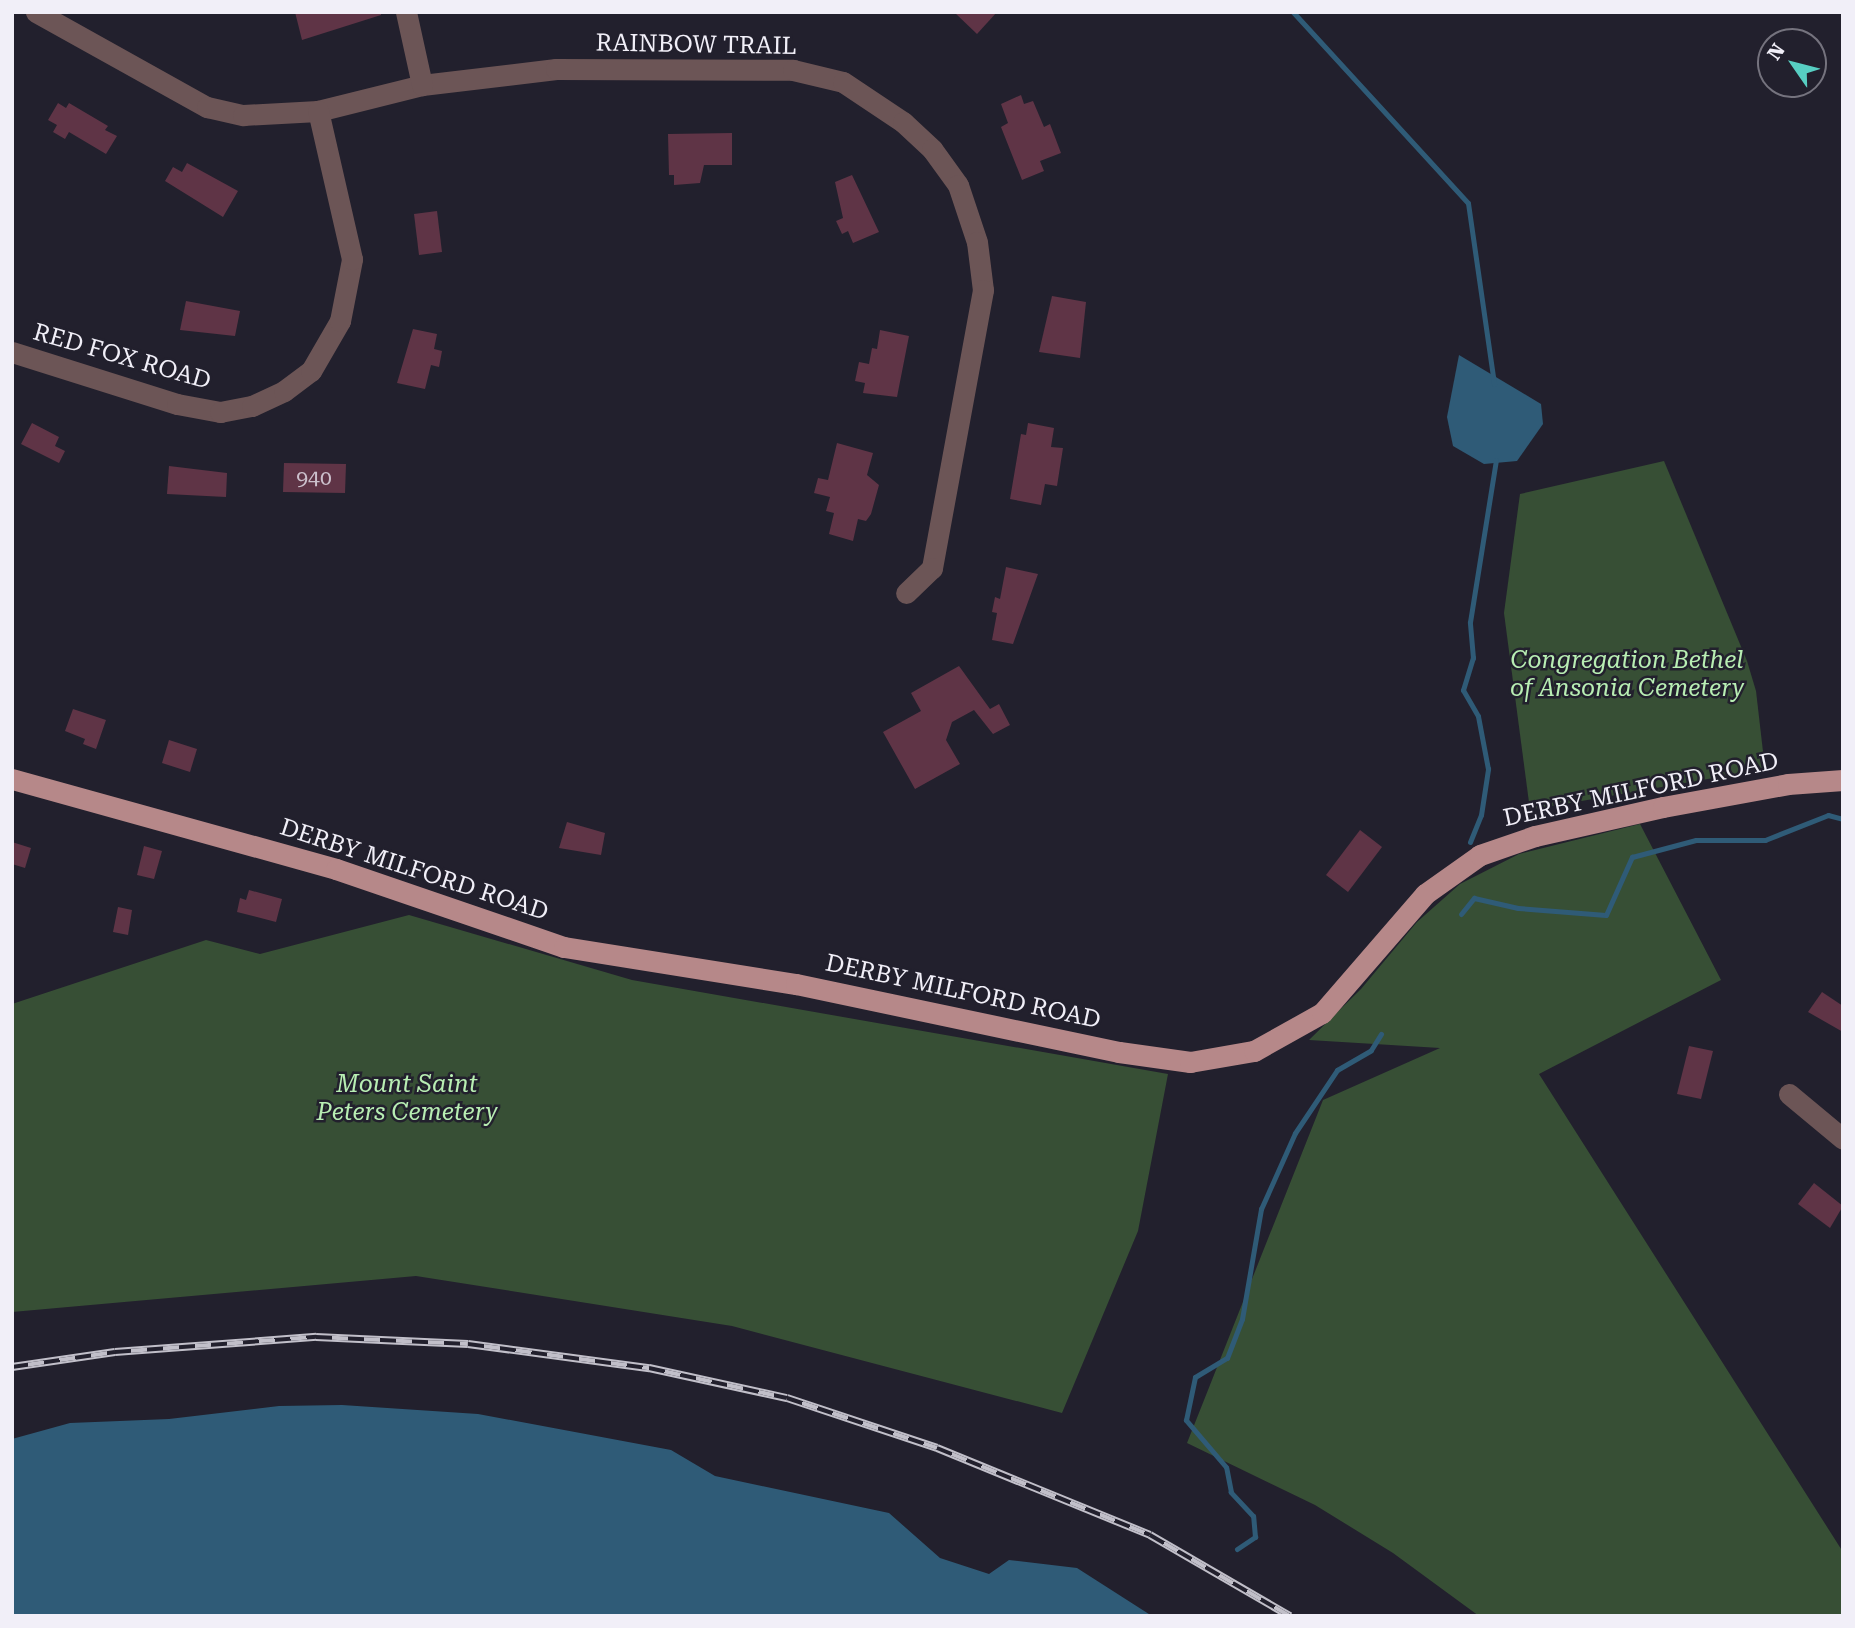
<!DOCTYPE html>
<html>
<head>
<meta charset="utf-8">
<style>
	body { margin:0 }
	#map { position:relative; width:1855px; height:1628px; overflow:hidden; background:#22202d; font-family:"Roboto Serif",serif }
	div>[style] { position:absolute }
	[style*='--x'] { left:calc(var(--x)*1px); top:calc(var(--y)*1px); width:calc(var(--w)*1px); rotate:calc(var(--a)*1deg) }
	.green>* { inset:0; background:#374f35 }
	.water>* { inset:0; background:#2f5b77 }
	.stream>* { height:5px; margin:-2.5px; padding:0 2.5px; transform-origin:2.5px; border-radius:2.5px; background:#2f5b77 }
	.building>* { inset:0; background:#5f3446 }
	.minor>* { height:21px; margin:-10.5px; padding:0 10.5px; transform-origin:10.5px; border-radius:10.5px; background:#6c5556 }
	.major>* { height:21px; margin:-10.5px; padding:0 10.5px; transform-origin:10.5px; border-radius:10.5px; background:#b68889 }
	.rail>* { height:8px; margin-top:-4px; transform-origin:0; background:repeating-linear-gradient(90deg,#22202d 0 16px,#c1bfc9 0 32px); box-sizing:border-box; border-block:2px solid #c1bfc9 }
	span { translate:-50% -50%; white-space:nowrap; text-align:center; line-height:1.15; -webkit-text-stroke:5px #22202d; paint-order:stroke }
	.number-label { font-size:21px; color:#ccc0cc }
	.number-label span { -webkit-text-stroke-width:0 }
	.street-label { font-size:24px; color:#f1eff8 }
	.park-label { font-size:24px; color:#b8eeb3; font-style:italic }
	.frame { position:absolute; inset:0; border:14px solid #f1eff8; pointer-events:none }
	.north { position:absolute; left:1757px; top:28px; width:70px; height:70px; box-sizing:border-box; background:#22202d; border:2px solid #75737e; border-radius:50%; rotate:305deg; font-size:19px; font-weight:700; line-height:28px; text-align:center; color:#f1eff8 }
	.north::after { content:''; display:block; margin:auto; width:24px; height:32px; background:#57cec2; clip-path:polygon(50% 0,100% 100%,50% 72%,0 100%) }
</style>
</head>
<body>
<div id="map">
	<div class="green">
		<i style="clip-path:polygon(1664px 461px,1747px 661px,1756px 691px,1765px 769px,1530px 810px,1504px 613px,1520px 494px)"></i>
		<i style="clip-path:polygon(1640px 824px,1721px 980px,1539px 1074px,1843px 1552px,1843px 1616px,1479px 1616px,1393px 1553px,1315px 1505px,1187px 1443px,1323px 1100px,1440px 1048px,1309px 1040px,1361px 989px,1417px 922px,1460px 884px,1519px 854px)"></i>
		<i style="clip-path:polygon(409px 915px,632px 980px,1168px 1074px,1138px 1231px,1062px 1413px,732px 1326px,416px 1276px,12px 1312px,12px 1004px,206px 940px,260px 954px)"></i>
	</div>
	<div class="water">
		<i style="clip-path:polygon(1459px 355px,1541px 404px,1543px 424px,1517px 461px,1484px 464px,1453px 446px,1447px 417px)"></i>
		<i style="clip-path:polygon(342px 1405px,478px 1414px,671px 1450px,715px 1476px,889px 1513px,940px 1558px,989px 1574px,1009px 1560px,1077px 1568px,1152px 1616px,12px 1616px,12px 1439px,70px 1423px,169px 1419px,279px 1406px)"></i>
	</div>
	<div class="stream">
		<i style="--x:1293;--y:12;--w:259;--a:47.5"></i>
		<i style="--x:1468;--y:203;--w:183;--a:81.8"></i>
		<i style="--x:1470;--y:842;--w:29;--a:-68"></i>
		<i style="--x:1481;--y:815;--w:47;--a:-81.3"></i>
		<i style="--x:1488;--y:769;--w:54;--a:-100.7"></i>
		<i style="--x:1478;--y:716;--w:30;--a:-120"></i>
		<i style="--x:1463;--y:690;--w:34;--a:-73"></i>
		<i style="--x:1473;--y:658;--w:36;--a:-95"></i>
		<i style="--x:1470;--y:622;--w:164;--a:-80.9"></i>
		<i style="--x:1461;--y:914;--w:21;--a:-51"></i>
		<i style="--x:1474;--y:898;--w:45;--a:12.8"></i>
		<i style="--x:1518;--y:908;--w:88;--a:4.5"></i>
		<i style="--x:1606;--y:915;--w:64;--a:-65.9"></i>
		<i style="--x:1632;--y:857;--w:66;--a:-14.9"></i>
		<i style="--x:1696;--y:840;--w:69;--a:0"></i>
		<i style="--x:1765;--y:840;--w:68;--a:-21.6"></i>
		<i style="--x:1828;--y:815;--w:16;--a:15"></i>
		<i style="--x:1237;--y:1549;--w:22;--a:-34"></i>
		<i style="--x:1255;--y:1537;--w:21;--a:-95"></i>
		<i style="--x:1253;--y:1516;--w:33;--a:-133"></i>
		<i style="--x:1231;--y:1492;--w:25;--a:-101"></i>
		<i style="--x:1226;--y:1467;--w:62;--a:-130.4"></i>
		<i style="--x:1186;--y:1420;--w:44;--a:-78.2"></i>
		<i style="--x:1195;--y:1377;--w:37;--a:-31"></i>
		<i style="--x:1227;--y:1358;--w:42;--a:-69"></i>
		<i style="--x:1242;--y:1319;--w:112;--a:-80.2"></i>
		<i style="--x:1261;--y:1209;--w:83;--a:-65.9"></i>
		<i style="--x:1295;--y:1133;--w:76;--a:-56.3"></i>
		<i style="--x:1337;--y:1070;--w:39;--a:-30"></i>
		<i style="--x:1371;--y:1050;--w:19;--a:-58"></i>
	</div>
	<div class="building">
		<i style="clip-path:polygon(295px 12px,381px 12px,381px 15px,302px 40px)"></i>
		<i style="clip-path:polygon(954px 12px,997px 12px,977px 34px)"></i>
		<i style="clip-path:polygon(1021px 95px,1024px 104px,1033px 101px,1044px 127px,1050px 124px,1061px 153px,1040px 161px,1044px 171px,1022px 180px,1001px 127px,1008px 123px,1001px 104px)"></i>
		<i style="clip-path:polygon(58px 103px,66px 108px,69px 103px,108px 126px,105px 130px,117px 136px,106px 154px,69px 132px,65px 139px,53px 132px,57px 125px,48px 120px)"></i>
		<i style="clip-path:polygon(732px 133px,732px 165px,704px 165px,700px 183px,674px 185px,674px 175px,669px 175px,668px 134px)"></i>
		<i style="clip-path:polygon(187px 163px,238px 191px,223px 217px,165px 181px,173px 167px,182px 172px)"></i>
		<i style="clip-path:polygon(852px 175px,879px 232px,853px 243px,848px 231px,842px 234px,836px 221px,843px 218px,835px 182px)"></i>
		<i style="clip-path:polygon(437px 211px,442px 252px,419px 255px,414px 214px)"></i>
		<i style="clip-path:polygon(1052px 296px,1086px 302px,1080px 358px,1039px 352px)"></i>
		<i style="clip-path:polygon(186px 301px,240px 311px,235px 336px,180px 330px)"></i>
		<i style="clip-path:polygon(413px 329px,437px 334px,434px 349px,442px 351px,439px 367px,431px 365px,425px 389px,397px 383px)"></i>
		<i style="clip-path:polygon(880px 330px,909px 336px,897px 397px,863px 393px,865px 383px,855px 381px,859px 362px,869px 364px,872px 348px,877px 349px)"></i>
		<i style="clip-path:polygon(32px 423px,59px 437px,55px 446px,65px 451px,59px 463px,21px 444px)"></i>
		<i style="clip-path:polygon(1028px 423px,1054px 428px,1051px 447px,1063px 448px,1057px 486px,1045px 484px,1041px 505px,1010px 499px,1021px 434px,1026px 435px)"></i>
		<i style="clip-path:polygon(837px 443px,873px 453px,867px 475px,879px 485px,871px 514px,866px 521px,858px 519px,853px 541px,829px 534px,834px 513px,826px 511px,830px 497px,814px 493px,818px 478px,828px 480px)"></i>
		<i style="clip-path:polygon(284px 463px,346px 464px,345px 493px,283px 492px)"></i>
		<i style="clip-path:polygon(169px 466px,227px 473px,226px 497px,167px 494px)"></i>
		<i style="clip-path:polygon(1006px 567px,1038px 574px,1013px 644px,992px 640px,997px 613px,992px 612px,995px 597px,1000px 599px)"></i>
		<i style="clip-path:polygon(959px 666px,990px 709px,999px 704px,1010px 725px,993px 734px,974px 710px,952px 722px,946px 740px,960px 764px,915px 789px,883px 732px,921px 711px,911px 693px)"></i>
		<i style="clip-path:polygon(73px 709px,106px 720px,96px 749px,83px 744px,85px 739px,65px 731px)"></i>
		<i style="clip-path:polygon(169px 740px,197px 749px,190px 772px,162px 763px)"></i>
		<i style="clip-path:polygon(567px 822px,605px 833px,601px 855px,559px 848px)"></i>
		<i style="clip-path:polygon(1360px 830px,1382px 847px,1348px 892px,1326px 875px)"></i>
		<i style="clip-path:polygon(12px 842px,31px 848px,25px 868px,12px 864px)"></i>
		<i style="clip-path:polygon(144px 846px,162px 851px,154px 879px,137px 875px)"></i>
		<i style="clip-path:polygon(249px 890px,282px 899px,276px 922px,237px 912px,240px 898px,246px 900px)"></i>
		<i style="clip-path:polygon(118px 907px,132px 910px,128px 935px,113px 932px)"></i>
		<i style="clip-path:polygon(1822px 992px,1843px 1006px,1843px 1032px,1808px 1012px)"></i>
		<i style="clip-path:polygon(1689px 1046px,1713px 1051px,1701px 1099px,1677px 1094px)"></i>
		<i style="clip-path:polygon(1814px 1183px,1843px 1206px,1830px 1228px,1798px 1204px)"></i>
	</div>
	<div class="minor">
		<i style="--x:36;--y:12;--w:196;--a:29.1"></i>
		<i style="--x:207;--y:107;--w:37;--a:13"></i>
		<i style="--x:243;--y:115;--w:75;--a:-3.1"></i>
		<i style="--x:318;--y:111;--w:107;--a:-14"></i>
		<i style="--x:422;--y:85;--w:135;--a:-6.8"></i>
		<i style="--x:556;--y:69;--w:237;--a:0.2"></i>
		<i style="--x:793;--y:70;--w:51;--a:13.5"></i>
		<i style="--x:843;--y:82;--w:72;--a:33.7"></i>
		<i style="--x:903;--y:122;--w:40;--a:43"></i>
		<i style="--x:932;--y:149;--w:44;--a:54.2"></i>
		<i style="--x:958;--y:185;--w:60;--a:71.6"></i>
		<i style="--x:977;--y:242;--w:48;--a:82.9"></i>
		<i style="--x:983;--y:290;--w:283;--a:100.4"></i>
		<i style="--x:932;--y:568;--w:36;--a:136"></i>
		<i style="--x:406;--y:12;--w:75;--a:77.6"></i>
		<i style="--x:12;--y:352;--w:173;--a:17.5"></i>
		<i style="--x:177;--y:404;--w:44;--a:10.5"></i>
		<i style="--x:220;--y:412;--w:33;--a:-11"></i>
		<i style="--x:252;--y:406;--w:35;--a:-25"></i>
		<i style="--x:284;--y:391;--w:34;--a:-37"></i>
		<i style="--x:311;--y:371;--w:58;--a:-59.9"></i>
		<i style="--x:340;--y:321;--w:63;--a:-79"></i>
		<i style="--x:352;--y:259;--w:152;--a:-102.9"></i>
		<i style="--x:1789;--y:1094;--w:70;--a:39.8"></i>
	</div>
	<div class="major">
		<i style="--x:12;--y:779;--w:336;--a:15.5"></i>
		<i style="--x:336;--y:869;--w:241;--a:18.9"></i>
		<i style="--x:564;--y:947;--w:235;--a:9.1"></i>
		<i style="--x:796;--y:984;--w:330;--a:11.9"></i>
		<i style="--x:1119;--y:1052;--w:72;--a:8"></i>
		<i style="--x:1190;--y:1062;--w:65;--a:-9.8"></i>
		<i style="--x:1254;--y:1051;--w:78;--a:-29.2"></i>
		<i style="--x:1322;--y:1013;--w:157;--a:-49.1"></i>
		<i style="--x:1425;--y:894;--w:67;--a:-35.3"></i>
		<i style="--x:1480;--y:855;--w:58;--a:-19.1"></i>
		<i style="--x:1535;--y:836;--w:131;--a:-12.8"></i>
		<i style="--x:1663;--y:807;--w:127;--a:-10.4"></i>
		<i style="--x:1788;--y:784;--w:55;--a:-4.2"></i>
	</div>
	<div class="rail">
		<i style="--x:12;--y:1367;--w:104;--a:-8.3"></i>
		<i style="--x:115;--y:1352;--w:202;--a:-4.3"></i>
		<i style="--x:316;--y:1337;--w:152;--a:2.6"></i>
		<i style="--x:468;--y:1344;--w:183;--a:7.6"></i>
		<i style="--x:649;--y:1368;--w:141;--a:12.3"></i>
		<i style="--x:787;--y:1398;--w:158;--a:18.4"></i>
		<i style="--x:937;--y:1448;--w:230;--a:22.2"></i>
		<i style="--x:1150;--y:1535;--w:162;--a:30.1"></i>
	</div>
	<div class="number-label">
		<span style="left:314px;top:478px">940</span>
	</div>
	<div class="street-label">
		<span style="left:696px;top:45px;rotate:1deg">RAINBOW TRAIL</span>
		<span style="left:122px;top:357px;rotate:16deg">RED FOX ROAD</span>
		<span style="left:1641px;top:790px;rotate:-12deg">DERBY MILFORD ROAD</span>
		<span style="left:414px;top:870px;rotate:18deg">DERBY MILFORD ROAD</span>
		<span style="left:963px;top:992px;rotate:12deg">DERBY MILFORD ROAD</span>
	</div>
	<div class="park-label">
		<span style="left:1627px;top:675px">Congregation Bethel<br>of Ansonia Cemetery</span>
		<span style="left:407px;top:1099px">Mount Saint<br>Peters Cemetery</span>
	</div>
	<div class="frame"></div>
	<div class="north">N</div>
</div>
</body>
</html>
